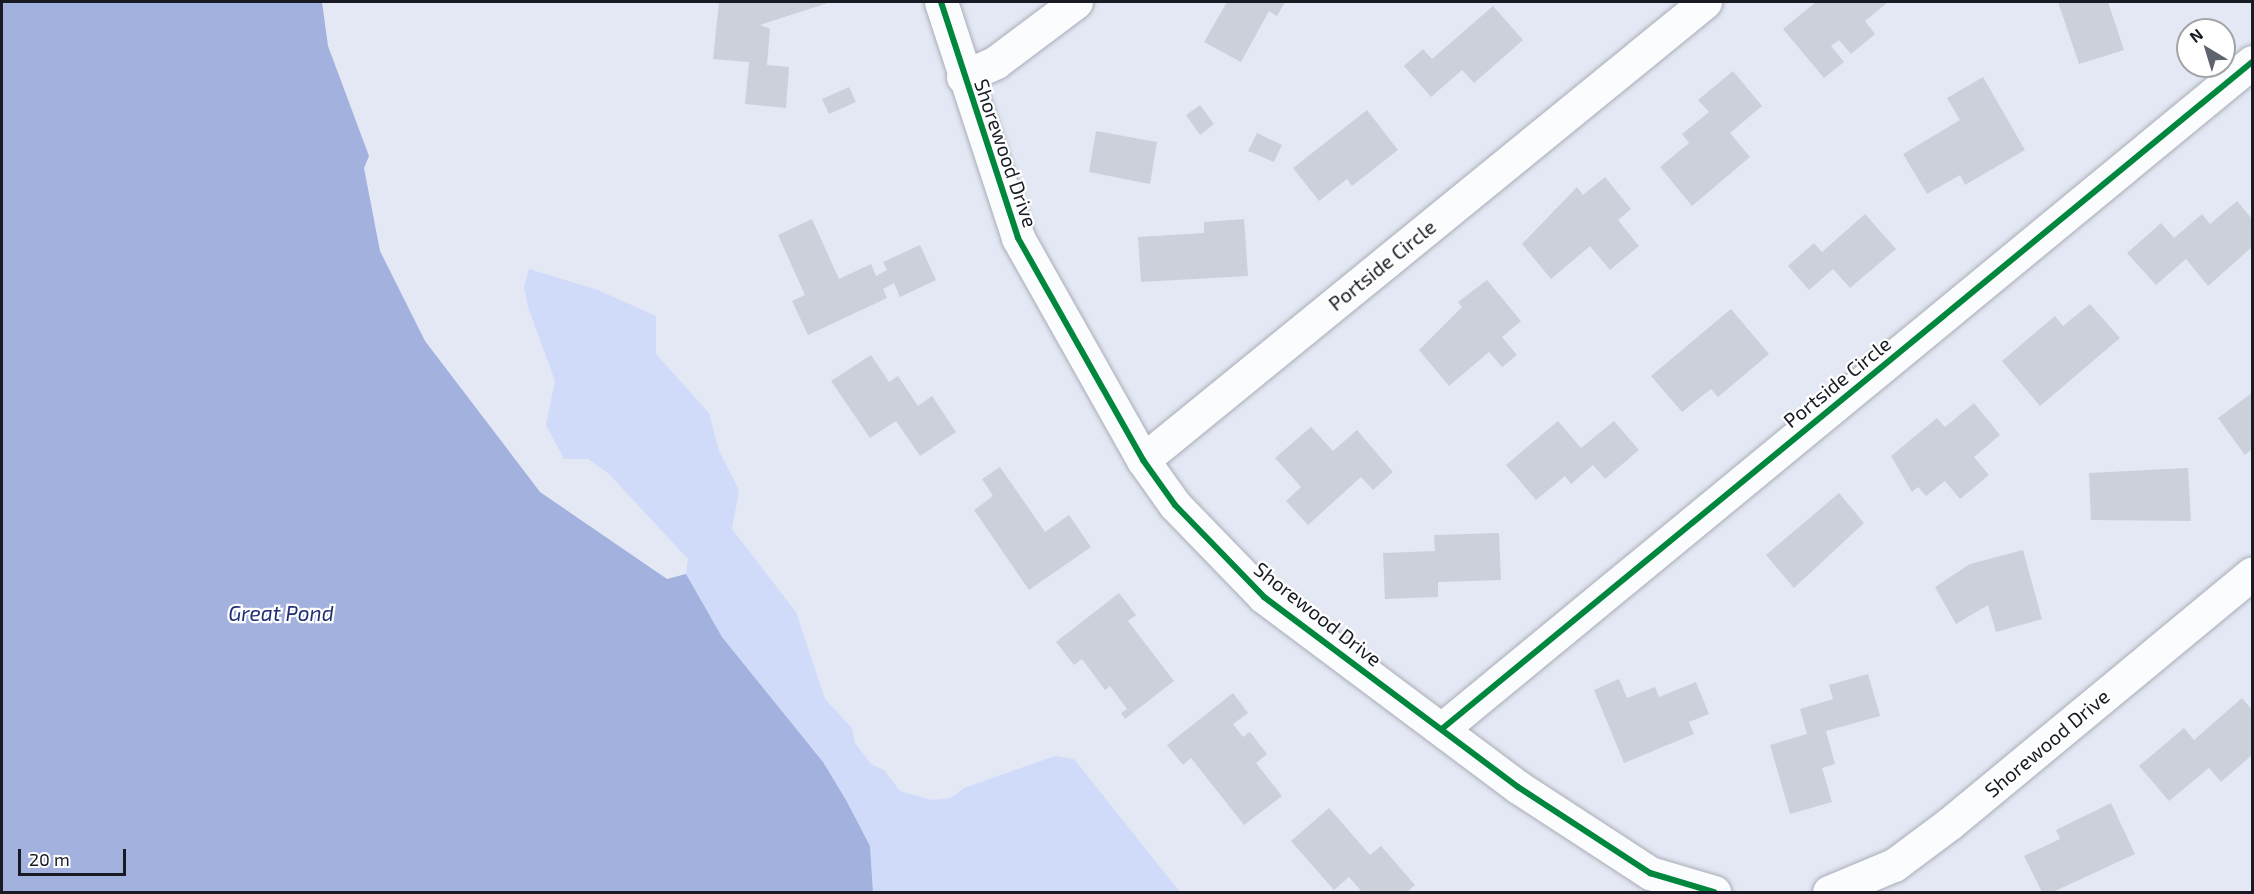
<!DOCTYPE html>
<html>
<head>
<meta charset="utf-8">
<style>
	body { margin:0 }
	#map { position:relative; width:2254px; height:894px; overflow:hidden; background:#e3e8f4; font-family:"Exo 2",sans-serif }
	div>[style] { position:absolute }
	[style*='--x'] { left:calc(var(--x)*1px); top:calc(var(--y)*1px); width:calc(var(--w)*1px); rotate:calc(var(--a)*1deg) }
	.green>* { inset:0; background:#d0dbfa }
	.water>* { inset:0; background:#a2b1de }
	.building>* { inset:0; background:#ccd0da }
	.roads { filter:drop-shadow(0 0 2px #a9adb7) drop-shadow(0 0 2px #a9adb7) }
	.street>* { height:33px; margin:-16.5px; padding:0 16.5px; transform-origin:16.5px; border-radius:16.5px; background:#fbfcfd }
	.secondary>* { height:33px; margin:-16.5px; padding:0 16.5px; transform-origin:16.5px; border-radius:16.5px; background:#fbfcfd }
	.cycleway>* { height:6px; margin:-3px; padding:0 3px; transform-origin:3px; border-radius:3px; background:#00873e }
	span { translate:-50% -50%; white-space:nowrap; text-align:center; line-height:1.15; -webkit-text-stroke:4.5px #fff; paint-order:stroke }
	.street-label { font-size:20px; color:#181b24 }
	.water-label { font-size:21px; color:#212e74; font-style:italic }
	.frame { position:absolute; inset:0; border:3px solid #181b24; pointer-events:none }
	.north { position:absolute; left:2176px; top:18px; width:60px; height:60px; box-sizing:border-box; background:#fff; border:2px solid #a3a4a7; border-radius:50%; rotate:322deg; font-size:16px; font-weight:700; line-height:24px; text-align:center; color:#181b24 }
	.north::after { content:''; display:block; margin:auto; width:21px; height:27px; background:#5f636d; clip-path:polygon(50% 0,100% 100%,50% 72%,0 100%) }
	.scale { position:absolute; left:18px; top:849px; width:108px; height:27px; box-sizing:border-box; border:3px solid #181b24; border-top:0; padding-left:8px; font-size:18px; line-height:21px; white-space:nowrap; color:#181b24; -webkit-text-stroke:4px #fff; paint-order:stroke }
</style>
</head>
<body>
<div id="map">
	<div class="green">
		<i style="clip-path:polygon(529px 269px,598px 290px,656px 316px,656px 354px,709px 413px,719px 451px,739px 490px,732px 529px,796px 612px,825px 699px,852px 728px,855px 743px,871px 764px,884px 770px,900px 791px,932px 800px,951px 798px,964px 788px,1055px 756px,1074px 759px,1180px 892px,873px 892px,870px 846px,846px 800px,823px 762px,722px 637px,686px 574px,688px 559px,609px 474px,588px 459px,564px 459px,546px 425px,555px 381px,528px 307px,524px 287px)"></i>
	</div>
	<div class="water">
		<i style="clip-path:polygon(2px 2px,322px 2px,328px 46px,369px 156px,364px 168px,380px 251px,425px 341px,540px 492px,667px 579px,686px 574px,722px 637px,823px 762px,846px 800px,870px 846px,873px 892px,2px 892px)"></i>
	</div>
	<div class="building">
		<i style="clip-path:polygon(719px 2px,831px 2px,760px 25px,770px 29px,767px 65px,789px 67px,786px 108px,745px 104px,749px 62px,713px 59px)"></i>
		<i style="clip-path:polygon(1227px 2px,1285px 2px,1277px 16px,1269px 11px,1241px 62px,1204px 42px)"></i>
		<i style="clip-path:polygon(1816px 2px,1888px 2px,1865px 21px,1875px 34px,1851px 54px,1839px 40px,1831px 46px,1844px 62px,1824px 78px,1783px 29px)"></i>
		<i style="clip-path:polygon(2058px 2px,2108px 2px,2124px 50px,2079px 64px)"></i>
		<i style="clip-path:polygon(1493px 6px,1523px 40px,1474px 83px,1462px 70px,1431px 97px,1404px 66px,1423px 49px,1432px 59px)"></i>
		<i style="clip-path:polygon(1733px 71px,1762px 106px,1730px 133px,1750px 157px,1692px 206px,1660px 167px,1689px 143px,1682px 134px,1709px 112px,1698px 100px)"></i>
		<i style="clip-path:polygon(1983px 77px,2025px 150px,1965px 185px,1960px 175px,1927px 194px,1903px 154px,1960px 120px,1947px 98px)"></i>
		<i style="clip-path:polygon(849px 87px,856px 102px,829px 114px,822px 99px)"></i>
		<i style="clip-path:polygon(1200px 105px,1214px 124px,1200px 135px,1186px 115px)"></i>
		<i style="clip-path:polygon(1367px 110px,1398px 150px,1352px 186px,1347px 179px,1319px 201px,1293px 168px)"></i>
		<i style="clip-path:polygon(1096px 131px,1157px 142px,1150px 184px,1089px 172px)"></i>
		<i style="clip-path:polygon(1257px 133px,1282px 145px,1274px 162px,1248px 151px)"></i>
		<i style="clip-path:polygon(1605px 177px,1631px 209px,1618px 220px,1639px 246px,1610px 270px,1590px 246px,1551px 279px,1522px 244px,1577px 187px,1583px 195px)"></i>
		<i style="clip-path:polygon(2237px 201px,2252px 219px,2252px 247px,2208px 286px,2186px 259px,2156px 285px,2127px 253px,2161px 223px,2174px 238px,2202px 214px,2210px 224px)"></i>
		<i style="clip-path:polygon(1865px 214px,1896px 249px,1850px 288px,1833px 269px,1809px 290px,1788px 266px,1814px 243px,1822px 252px)"></i>
		<i style="clip-path:polygon(812px 219px,839px 279px,871px 264px,876px 276px,887px 270px,883px 262px,920px 245px,936px 280px,900px 297px,894px 283px,883px 289px,887px 298px,808px 335px,792px 301px,805px 295px,778px 235px)"></i>
		<i style="clip-path:polygon(1244px 219px,1248px 276px,1141px 282px,1138px 237px,1204px 233px,1204px 222px)"></i>
		<i style="clip-path:polygon(1487px 280px,1521px 321px,1502px 337px,1517px 355px,1502px 367px,1489px 352px,1449px 386px,1419px 350px,1462px 307px,1458px 302px)"></i>
		<i style="clip-path:polygon(2090px 304px,2120px 338px,2040px 406px,2002px 361px,2055px 316px,2063px 326px)"></i>
		<i style="clip-path:polygon(1731px 309px,1769px 354px,1718px 397px,1711px 389px,1682px 412px,1651px 376px)"></i>
		<i style="clip-path:polygon(871px 355px,889px 382px,898px 376px,918px 406px,932px 396px,956px 432px,920px 456px,896px 421px,870px 438px,831px 381px)"></i>
		<i style="clip-path:polygon(2252px 393px,2252px 449px,2245px 455px,2218px 418px)"></i>
		<i style="clip-path:polygon(1974px 403px,2000px 435px,1974px 457px,1989px 475px,1960px 499px,1945px 481px,1926px 496px,1918px 487px,1912px 492px,1891px 456px,1937px 418px,1945px 427px)"></i>
		<i style="clip-path:polygon(1558px 421px,1581px 448px,1614px 421px,1639px 450px,1605px 479px,1593px 465px,1571px 484px,1565px 476px,1536px 500px,1506px 465px)"></i>
		<i style="clip-path:polygon(1311px 427px,1333px 451px,1357px 430px,1393px 472px,1373px 490px,1361px 477px,1308px 525px,1286px 501px,1301px 487px,1275px 458px)"></i>
		<i style="clip-path:polygon(1000px 467px,1045px 532px,1069px 515px,1091px 547px,1029px 590px,974px 510px,993px 496px,982px 479px)"></i>
		<i style="clip-path:polygon(2188px 468px,2191px 521px,2091px 520px,2089px 473px)"></i>
		<i style="clip-path:polygon(1839px 493px,1864px 523px,1794px 588px,1766px 555px)"></i>
		<i style="clip-path:polygon(1499px 533px,1501px 580px,1438px 582px,1438px 597px,1385px 599px,1383px 553px,1435px 551px,1434px 535px)"></i>
		<i style="clip-path:polygon(2023px 550px,2042px 619px,1996px 632px,1988px 605px,1956px 624px,1935px 587px,1970px 564px)"></i>
		<i style="clip-path:polygon(1119px 593px,1136px 615px,1128px 621px,1174px 681px,1125px 719px,1121px 713px,1127px 709px,1110px 686px,1105px 690px,1082px 659px,1074px 665px,1056px 642px)"></i>
		<i style="clip-path:polygon(1868px 674px,1880px 716px,1826px 731px,1835px 764px,1822px 768px,1832px 802px,1790px 814px,1770px 745px,1807px 734px,1800px 709px,1833px 699px,1829px 685px)"></i>
		<i style="clip-path:polygon(1619px 679px,1627px 698px,1655px 687px,1659px 697px,1696px 682px,1709px 714px,1689px 722px,1694px 734px,1624px 763px,1594px 690px)"></i>
		<i style="clip-path:polygon(1233px 693px,1248px 713px,1233px 724px,1243px 737px,1250px 732px,1267px 754px,1256px 763px,1282px 796px,1244px 825px,1191px 758px,1183px 765px,1167px 745px)"></i>
		<i style="clip-path:polygon(2242px 698px,2252px 710px,2252px 755px,2221px 782px,2209px 768px,2169px 801px,2139px 766px,2184px 728px,2194px 740px)"></i>
		<i style="clip-path:polygon(2111px 803px,2135px 854px,2053px 892px,2042px 892px,2024px 856px,2060px 839px,2056px 830px)"></i>
		<i style="clip-path:polygon(1329px 808px,1370px 855px,1381px 846px,1415px 885px,1407px 892px,1362px 892px,1349px 877px,1334px 890px,1291px 841px)"></i>
	</div>
	<div class="roads">
		<div class="street">
			<i style="--x:963;--y:77;--w:36;--a:-24"></i>
			<i style="--x:996;--y:62;--w:100;--a:-36.9"></i>
			<i style="--x:1143;--y:460;--w:725;--a:-39.18"></i>
			<i style="--x:1443;--y:728;--w:1048;--a:-39.46"></i>
			<i style="--x:1949;--y:824;--w:393;--a:-39.6"></i>
		</div>
		<div class="secondary">
			<i style="--x:941;--y:2;--w:248;--a:71.9"></i>
			<i style="--x:1018;--y:238;--w:255;--a:60.6"></i>
			<i style="--x:1143;--y:460;--w:55;--a:54.6"></i>
			<i style="--x:1175;--y:505;--w:128;--a:45.9"></i>
			<i style="--x:1264;--y:597;--w:317;--a:36.8"></i>
			<i style="--x:1518;--y:787;--w:158;--a:33.1"></i>
			<i style="--x:1650;--y:873;--w:67;--a:16.5"></i>
			<i style="--x:1829;--y:892;--w:70;--a:-22.6"></i>
			<i style="--x:1894;--y:865;--w:69;--a:-36.7"></i>
		</div>
	</div>
	<div class="cycleway">
		<i style="--x:941;--y:2;--w:248;--a:71.9"></i>
		<i style="--x:1018;--y:238;--w:255;--a:60.6"></i>
		<i style="--x:1143;--y:460;--w:55;--a:54.6"></i>
		<i style="--x:1175;--y:505;--w:128;--a:45.9"></i>
		<i style="--x:1264;--y:597;--w:317;--a:36.8"></i>
		<i style="--x:1518;--y:787;--w:158;--a:33.1"></i>
		<i style="--x:1650;--y:873;--w:67;--a:16.5"></i>
		<i style="--x:1443;--y:728;--w:1048;--a:-39.46"></i>
	</div>
	<div class="street-label">
		<span style="left:1006px;top:153px;rotate:71deg">Shorewood Drive</span>
		<span style="left:1382px;top:265px;rotate:-39deg">Portside Circle</span>
		<span style="left:1837px;top:382px;rotate:-39deg">Portside Circle</span>
		<span style="left:1318px;top:614px;rotate:38deg">Shorewood Drive</span>
		<span style="left:2047px;top:743px;rotate:-40deg">Shorewood Drive</span>
	</div>
	<div class="water-label">
		<span style="left:281px;top:613px">Great Pond</span>
	</div>
	<div class="frame"></div>
	<div class="north">N</div>
	<div class="scale">20 m</div>
</div>
</body>
</html>
